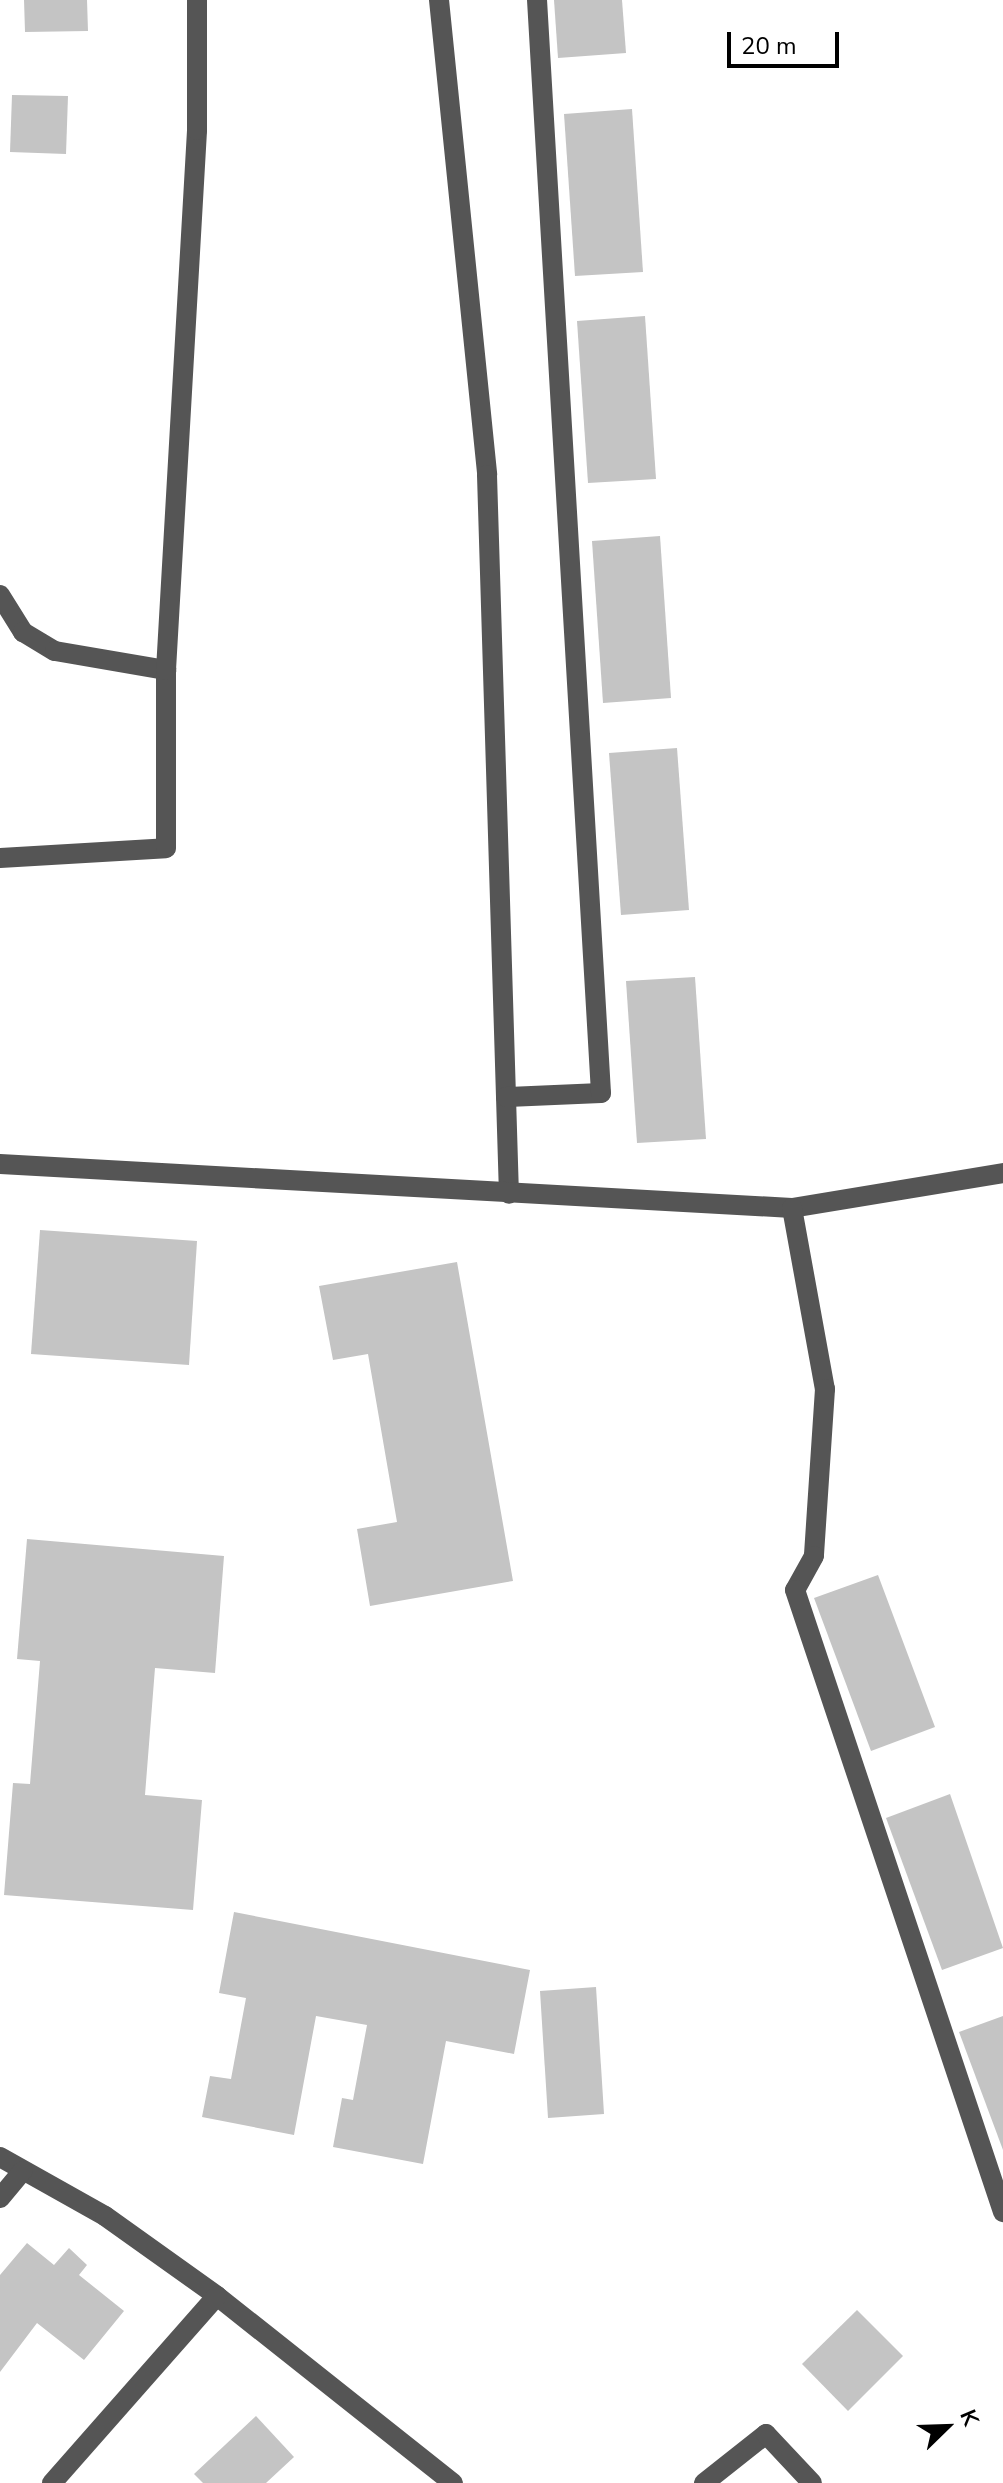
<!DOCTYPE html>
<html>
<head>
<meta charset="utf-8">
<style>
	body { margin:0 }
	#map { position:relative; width:1003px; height:2483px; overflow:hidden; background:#fff; font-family:"Nunito Sans",sans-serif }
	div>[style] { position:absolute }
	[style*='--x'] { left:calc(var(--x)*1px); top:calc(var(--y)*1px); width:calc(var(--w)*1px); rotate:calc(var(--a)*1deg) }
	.building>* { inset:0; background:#c4c4c4 }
	.minor>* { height:20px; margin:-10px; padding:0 10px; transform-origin:10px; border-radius:10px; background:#555 }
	span { translate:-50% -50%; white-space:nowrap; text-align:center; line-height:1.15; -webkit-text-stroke:6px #fff; paint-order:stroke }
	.north { position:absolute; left:907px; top:2387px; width:80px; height:80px; -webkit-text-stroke:6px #fff; paint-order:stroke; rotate:67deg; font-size:22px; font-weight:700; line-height:32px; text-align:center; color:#000 }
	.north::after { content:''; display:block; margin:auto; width:28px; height:36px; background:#000; clip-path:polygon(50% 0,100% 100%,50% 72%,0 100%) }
	.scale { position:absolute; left:727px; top:32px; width:112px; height:36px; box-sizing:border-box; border:4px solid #000; border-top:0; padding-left:10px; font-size:24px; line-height:28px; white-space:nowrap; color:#000; -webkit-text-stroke:6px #fff; paint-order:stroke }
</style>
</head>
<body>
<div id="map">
	<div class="building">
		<i style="clip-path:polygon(24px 0,87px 0,88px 31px,25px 32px)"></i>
		<i style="clip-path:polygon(554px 0,622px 0,626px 53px,558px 58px)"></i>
		<i style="clip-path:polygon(12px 95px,68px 96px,66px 154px,10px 152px)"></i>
		<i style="clip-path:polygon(632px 109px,643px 272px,575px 276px,564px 114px)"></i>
		<i style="clip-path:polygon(645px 316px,656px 479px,588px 483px,577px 321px)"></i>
		<i style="clip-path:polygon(660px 536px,671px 698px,603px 703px,592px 541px)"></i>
		<i style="clip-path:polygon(677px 748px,689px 910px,621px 915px,609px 753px)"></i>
		<i style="clip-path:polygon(695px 977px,706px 1139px,637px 1143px,626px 981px)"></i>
		<i style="clip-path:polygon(40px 1230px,197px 1241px,189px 1365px,31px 1354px)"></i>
		<i style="clip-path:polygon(457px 1262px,513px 1581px,370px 1606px,357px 1529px,397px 1522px,368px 1354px,333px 1360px,319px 1286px)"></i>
		<i style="clip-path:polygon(27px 1539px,224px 1556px,215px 1673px,155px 1668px,145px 1795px,202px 1800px,193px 1910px,4px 1895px,13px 1783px,30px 1784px,40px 1661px,17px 1659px)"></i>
		<i style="clip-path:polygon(878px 1575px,935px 1727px,871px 1751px,814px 1598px)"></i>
		<i style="clip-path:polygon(950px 1794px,1003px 1948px,942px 1970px,886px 1818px)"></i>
		<i style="clip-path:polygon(234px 1912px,530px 1970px,514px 2054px,446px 2041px,423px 2164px,333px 2147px,342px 2098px,353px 2100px,367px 2025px,316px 2016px,294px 2135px,202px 2117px,210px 2076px,231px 2079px,246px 1998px,219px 1993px)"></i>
		<i style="clip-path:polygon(596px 1987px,604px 2114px,548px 2118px,540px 1991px)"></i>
		<i style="clip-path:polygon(1003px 2016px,1003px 2150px,959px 2032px)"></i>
		<i style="clip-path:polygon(27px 2243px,54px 2265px,69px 2248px,87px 2265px,79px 2275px,124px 2311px,84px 2360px,37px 2323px,0 2372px,0 2275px)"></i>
		<i style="clip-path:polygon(857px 2310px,903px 2356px,848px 2411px,802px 2364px)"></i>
		<i style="clip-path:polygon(256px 2416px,294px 2457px,266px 2483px,203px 2483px,194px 2474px)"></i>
	</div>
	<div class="minor">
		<i style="--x:439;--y:0;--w:477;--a:84.2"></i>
		<i style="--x:487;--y:475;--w:719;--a:88.25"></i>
		<i style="--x:0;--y:595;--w:44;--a:58.1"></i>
		<i style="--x:23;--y:632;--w:37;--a:31"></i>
		<i style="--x:55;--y:651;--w:113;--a:9.7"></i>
		<i style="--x:0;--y:858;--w:166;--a:-3.4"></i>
		<i style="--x:166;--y:848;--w:178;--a:-90"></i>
		<i style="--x:166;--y:670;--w:541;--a:-86.71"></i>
		<i style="--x:197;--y:130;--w:130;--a:-90"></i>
		<i style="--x:506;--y:1097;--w:95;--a:-2.4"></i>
		<i style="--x:601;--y:1093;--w:1095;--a:-93.35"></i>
		<i style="--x:0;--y:1164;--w:793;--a:3.18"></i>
		<i style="--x:792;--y:1208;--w:214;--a:-9.4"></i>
		<i style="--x:792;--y:1208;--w:184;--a:79.7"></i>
		<i style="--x:825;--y:1389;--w:167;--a:93.8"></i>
		<i style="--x:814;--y:1556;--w:39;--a:119"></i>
		<i style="--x:795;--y:1590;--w:656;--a:71.51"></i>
		<i style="--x:0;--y:2157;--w:120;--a:29.3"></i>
		<i style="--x:105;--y:2216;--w:138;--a:35.5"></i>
		<i style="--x:217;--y:2296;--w:301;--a:38.4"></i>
		<i style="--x:0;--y:2198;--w:35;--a:-50"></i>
		<i style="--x:52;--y:2483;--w:249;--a:-48.6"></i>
		<i style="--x:704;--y:2483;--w:79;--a:-38.3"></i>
		<i style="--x:766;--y:2434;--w:67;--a:46.8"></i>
	</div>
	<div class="north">K</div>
	<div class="scale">20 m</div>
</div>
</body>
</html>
